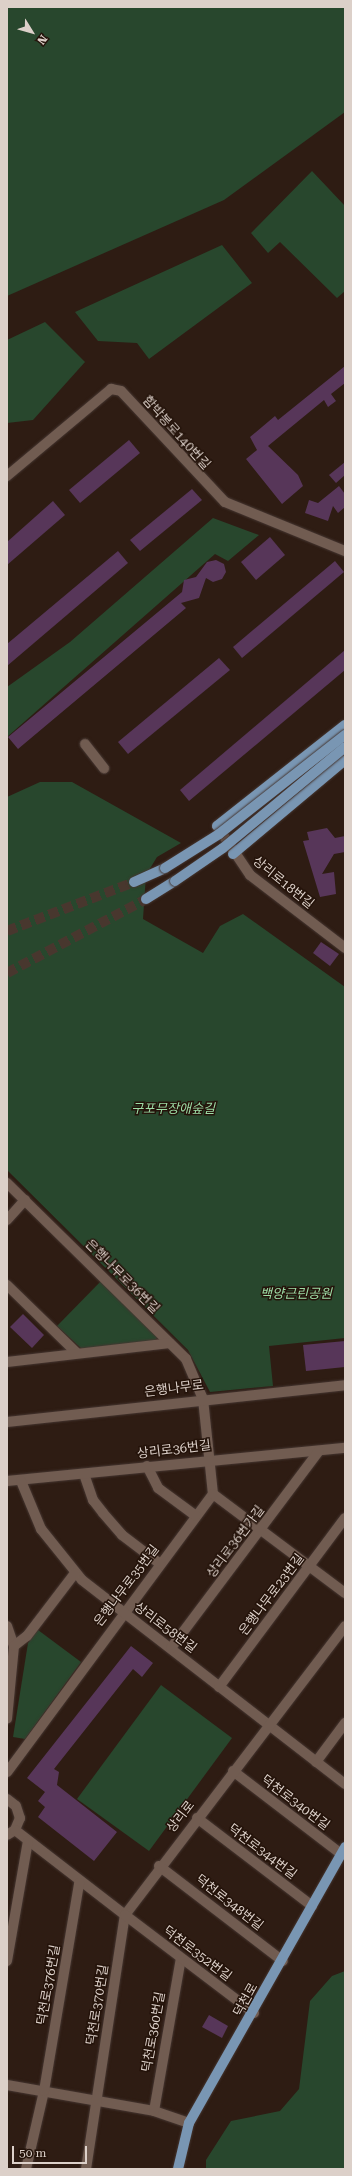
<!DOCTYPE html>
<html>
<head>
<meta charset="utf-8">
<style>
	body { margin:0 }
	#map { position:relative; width:352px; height:2176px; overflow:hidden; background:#2e1c13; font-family:"Roboto Serif","Noto Sans KR",serif }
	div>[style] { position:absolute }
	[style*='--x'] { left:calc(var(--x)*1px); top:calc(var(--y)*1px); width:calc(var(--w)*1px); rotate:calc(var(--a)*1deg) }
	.green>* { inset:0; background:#28472d }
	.building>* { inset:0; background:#573659 }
	.major-tunnel>* { height:10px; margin-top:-5px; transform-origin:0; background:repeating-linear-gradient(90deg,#48372e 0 10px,transparent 0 15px) }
	.roads { filter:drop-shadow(0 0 1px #453631) drop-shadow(0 0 1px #453631) }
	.minor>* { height:10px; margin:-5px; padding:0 5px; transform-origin:5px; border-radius:5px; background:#715c51 }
	.major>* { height:10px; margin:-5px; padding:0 5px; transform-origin:5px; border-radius:5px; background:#7996b3 }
	.bridges { filter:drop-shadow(0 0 1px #453631) drop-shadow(0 0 1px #453631) }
	.major-bridge>* { height:10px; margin:-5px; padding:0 5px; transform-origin:5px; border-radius:5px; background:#7996b3 }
	span { translate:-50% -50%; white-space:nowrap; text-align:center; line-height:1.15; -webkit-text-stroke:3px #24130a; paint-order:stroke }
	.street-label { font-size:13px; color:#dcd0c9 }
	.park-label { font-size:13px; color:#9ddda6; font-style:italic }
	.frame { position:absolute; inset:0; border:8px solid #dcd0c9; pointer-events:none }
	.north { position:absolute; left:12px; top:12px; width:40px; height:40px; -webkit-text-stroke:3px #24130a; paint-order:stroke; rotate:127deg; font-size:11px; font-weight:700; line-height:16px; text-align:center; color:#dcd0c9 }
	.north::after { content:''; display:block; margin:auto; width:14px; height:18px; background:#dcd0c9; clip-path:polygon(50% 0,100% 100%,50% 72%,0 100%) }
	.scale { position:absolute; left:12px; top:2146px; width:75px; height:18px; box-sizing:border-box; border:2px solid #dcd0c9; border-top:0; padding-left:5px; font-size:12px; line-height:14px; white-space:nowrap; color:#dcd0c9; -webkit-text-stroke:3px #24130a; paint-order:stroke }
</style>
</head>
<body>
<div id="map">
	<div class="green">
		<i style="clip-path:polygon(7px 7px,345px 7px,345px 112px,224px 200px,7px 296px)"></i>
		<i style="clip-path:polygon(312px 171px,345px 206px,345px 291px,337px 298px,280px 242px,268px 253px,251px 233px)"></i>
		<i style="clip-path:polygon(222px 245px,252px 283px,149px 359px,137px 343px,98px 341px,75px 312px)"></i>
		<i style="clip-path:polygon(45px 322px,85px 362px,33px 420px,7px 423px,7px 340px)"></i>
		<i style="clip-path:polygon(213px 518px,259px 535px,228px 561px,215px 554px,7px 737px,7px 687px,70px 642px)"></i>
		<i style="clip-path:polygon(40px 782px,72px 782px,181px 843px,157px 857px,146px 875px,143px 919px,203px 953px,220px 926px,243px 914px,345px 987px,345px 1338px,269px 1346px,273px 1386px,210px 1392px,188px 1350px,7px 1170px,7px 797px)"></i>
		<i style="clip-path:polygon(102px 1280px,158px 1337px,153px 1342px,82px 1349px,57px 1326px)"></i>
		<i style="clip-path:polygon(38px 1630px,81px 1662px,25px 1739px,13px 1737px,28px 1643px)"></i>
		<i style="clip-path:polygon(161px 1685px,232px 1738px,149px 1851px,77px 1799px)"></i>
		<i style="clip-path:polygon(345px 1971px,345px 2169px,206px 2169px,206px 2160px,231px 2121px,280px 2111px,299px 2089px,310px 2001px,332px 1976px)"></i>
	</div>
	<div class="building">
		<i style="clip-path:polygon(345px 366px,345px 383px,331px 394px,336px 401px,328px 407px,324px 400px,268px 446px,298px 475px,303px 486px,282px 504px,246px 459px,257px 450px,250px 437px,275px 416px,278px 420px)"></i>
		<i style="clip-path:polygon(129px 440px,140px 453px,80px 503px,69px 490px)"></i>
		<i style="clip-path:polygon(345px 462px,345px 475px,336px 483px,329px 475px)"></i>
		<i style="clip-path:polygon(339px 486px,345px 494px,345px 507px,338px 513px,333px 506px,328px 521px,305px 513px,309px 500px,318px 503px)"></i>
		<i style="clip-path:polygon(192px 489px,202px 500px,140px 551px,130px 540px)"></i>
		<i style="clip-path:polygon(53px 501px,65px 515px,7px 565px,7px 542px)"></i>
		<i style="clip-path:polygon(270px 537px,285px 555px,256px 580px,241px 562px)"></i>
		<i style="clip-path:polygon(118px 551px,128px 563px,7px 666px,7px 644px)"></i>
		<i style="clip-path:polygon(216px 560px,224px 564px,226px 572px,222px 579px,213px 582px,206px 578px,199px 598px,181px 603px,186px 608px,18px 749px,8px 737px,182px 592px,184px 580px,196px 577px,207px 562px)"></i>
		<i style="clip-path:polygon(335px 561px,344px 572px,242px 658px,233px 647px)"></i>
		<i style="clip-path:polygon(345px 650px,345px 670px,189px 801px,180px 790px)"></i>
		<i style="clip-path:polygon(219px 658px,230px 670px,128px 754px,118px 742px)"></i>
		<i style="clip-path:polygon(327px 828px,335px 838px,345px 836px,345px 852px,334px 854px,322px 874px,334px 872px,336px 894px,320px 897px,303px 841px,309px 840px,307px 832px)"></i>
		<i style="clip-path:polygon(321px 942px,339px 954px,330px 966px,313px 953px)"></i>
		<i style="clip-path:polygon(23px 1314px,44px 1335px,32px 1348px,10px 1327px)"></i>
		<i style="clip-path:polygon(345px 1341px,345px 1367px,306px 1371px,303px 1345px)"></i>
		<i style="clip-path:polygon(131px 1646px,153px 1663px,142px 1677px,133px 1669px,54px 1769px,59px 1772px,57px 1785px,117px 1832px,94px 1861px,38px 1817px,45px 1807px,38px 1801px,45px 1792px,27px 1778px)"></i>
		<i style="clip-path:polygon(209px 2015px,228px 2026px,222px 2038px,202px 2027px)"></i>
	</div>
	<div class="major-tunnel">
		<i style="--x:7;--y:931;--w:136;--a:-21.1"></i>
		<i style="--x:7;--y:973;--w:157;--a:-28"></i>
	</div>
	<div class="roads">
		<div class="minor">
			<i style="--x:7;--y:476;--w:136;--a:-39.9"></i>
			<i style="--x:111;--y:389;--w:10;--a:11"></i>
			<i style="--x:121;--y:391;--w:152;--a:46.9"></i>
			<i style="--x:225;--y:502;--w:130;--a:22.2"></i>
			<i style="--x:85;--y:744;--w:31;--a:52"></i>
			<i style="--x:217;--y:826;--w:59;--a:56"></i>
			<i style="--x:250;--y:875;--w:120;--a:37.5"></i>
			<i style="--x:7;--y:1183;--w:251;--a:44.5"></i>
			<i style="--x:186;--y:1359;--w:43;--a:67"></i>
			<i style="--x:203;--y:1399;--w:96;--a:84"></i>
			<i style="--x:213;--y:1494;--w:346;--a:126.5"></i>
			<i style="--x:7;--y:1220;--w:27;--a:-48"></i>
			<i style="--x:7;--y:1285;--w:98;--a:44.2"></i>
			<i style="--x:7;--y:1362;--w:164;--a:-6.6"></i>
			<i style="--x:7;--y:1422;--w:340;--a:-6.2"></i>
			<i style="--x:147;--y:1466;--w:25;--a:63"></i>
			<i style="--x:158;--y:1488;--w:47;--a:36.4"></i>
			<i style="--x:84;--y:1474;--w:28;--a:71"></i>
			<i style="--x:93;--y:1500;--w:16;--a:52"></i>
			<i style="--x:103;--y:1513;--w:29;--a:49"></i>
			<i style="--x:122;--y:1535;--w:48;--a:37.3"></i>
			<i style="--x:7;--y:1481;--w:340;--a:-5.6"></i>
			<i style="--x:21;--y:1481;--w:52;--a:67.4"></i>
			<i style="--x:41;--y:1529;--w:65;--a:51.2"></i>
			<i style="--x:82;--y:1580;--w:333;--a:37.8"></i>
			<i style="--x:213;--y:1494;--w:165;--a:36.9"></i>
			<i style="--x:7;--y:1626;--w:21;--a:71"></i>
			<i style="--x:14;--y:1646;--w:73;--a:95.5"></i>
			<i style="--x:14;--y:1646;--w:16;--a:-38"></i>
			<i style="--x:27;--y:1636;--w:79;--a:-52.7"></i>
			<i style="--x:171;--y:1648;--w:246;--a:-53.1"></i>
			<i style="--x:219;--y:1687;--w:211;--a:-53.3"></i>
			<i style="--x:316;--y:1762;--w:49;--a:-53.4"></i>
			<i style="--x:233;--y:1771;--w:136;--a:37.5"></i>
			<i style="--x:7;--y:1799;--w:11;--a:38"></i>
			<i style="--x:16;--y:1806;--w:13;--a:72"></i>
			<i style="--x:20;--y:1818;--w:13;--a:113"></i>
			<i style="--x:15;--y:1830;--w:9;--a:148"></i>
			<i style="--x:197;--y:1818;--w:145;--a:37.4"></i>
			<i style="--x:15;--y:1830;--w:139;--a:37.7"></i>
			<i style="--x:125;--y:1915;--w:363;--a:-52.7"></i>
			<i style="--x:159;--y:1866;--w:156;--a:37.5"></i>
			<i style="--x:7;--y:1961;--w:122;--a:-80.1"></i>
			<i style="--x:7;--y:2085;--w:149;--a:10"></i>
			<i style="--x:154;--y:2111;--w:37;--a:19"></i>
			<i style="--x:154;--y:2111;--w:155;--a:-80"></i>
			<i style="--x:26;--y:2169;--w:80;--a:-77"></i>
			<i style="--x:44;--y:2091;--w:211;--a:-80.4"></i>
			<i style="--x:86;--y:2169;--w:257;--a:-81.3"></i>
			<i style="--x:125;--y:1915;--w:162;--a:37.2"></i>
		</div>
		<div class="major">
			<i style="--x:217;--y:826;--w:163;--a:-38.3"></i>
			<i style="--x:233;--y:854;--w:146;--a:-40"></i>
			<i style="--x:134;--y:882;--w:34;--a:-24"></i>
			<i style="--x:146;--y:899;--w:34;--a:-32"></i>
			<i style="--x:178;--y:2169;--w:47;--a:-76.6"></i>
			<i style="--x:189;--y:2123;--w:317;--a:-60.5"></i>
		</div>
	</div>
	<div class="bridges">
		<div class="major-bridge">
			<i style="--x:165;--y:868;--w:64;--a:-32.2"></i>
			<i style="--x:219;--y:834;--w:160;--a:-38.2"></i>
			<i style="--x:175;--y:881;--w:58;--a:-34.5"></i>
			<i style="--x:223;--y:848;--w:158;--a:-39.6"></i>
		</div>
	</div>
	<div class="street-label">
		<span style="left:176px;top:433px;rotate:48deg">함박봉로140번길</span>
		<span style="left:283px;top:883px;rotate:39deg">상리로18번길</span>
		<span style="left:122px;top:1277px;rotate:45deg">은행나무로36번길</span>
		<span style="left:174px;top:1389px;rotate:-7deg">은행나무로</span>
		<span style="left:174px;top:1450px;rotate:-7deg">상리로36번길</span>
		<span style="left:236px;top:1542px;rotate:-53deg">상리로36번가길</span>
		<span style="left:127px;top:1586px;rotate:-53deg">은행나무로35번길</span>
		<span style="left:272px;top:1595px;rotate:-53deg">은행나무로23번길</span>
		<span style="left:165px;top:1628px;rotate:37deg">상리로58번길</span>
		<span style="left:295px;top:1803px;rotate:37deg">덕천로340번길</span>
		<span style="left:181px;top:1817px;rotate:-52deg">상리로</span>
		<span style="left:262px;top:1852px;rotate:37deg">덕천로344번길</span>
		<span style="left:229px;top:1903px;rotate:38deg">덕천로348번길</span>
		<span style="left:197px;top:1954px;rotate:37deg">덕천로352번길</span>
		<span style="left:49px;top:1985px;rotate:-80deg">덕천로376번길</span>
		<span style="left:246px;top:2000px;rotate:-61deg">덕천로</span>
		<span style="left:98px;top:2005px;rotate:-81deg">덕천로370번길</span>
		<span style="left:154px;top:2032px;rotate:-80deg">덕천로360번길</span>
	</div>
	<div class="park-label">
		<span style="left:173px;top:1109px">구포무장애숲길</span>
		<span style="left:296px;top:1294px">백양근린공원</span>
	</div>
	<div class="frame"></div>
	<div class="north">N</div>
	<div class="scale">50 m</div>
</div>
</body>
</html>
